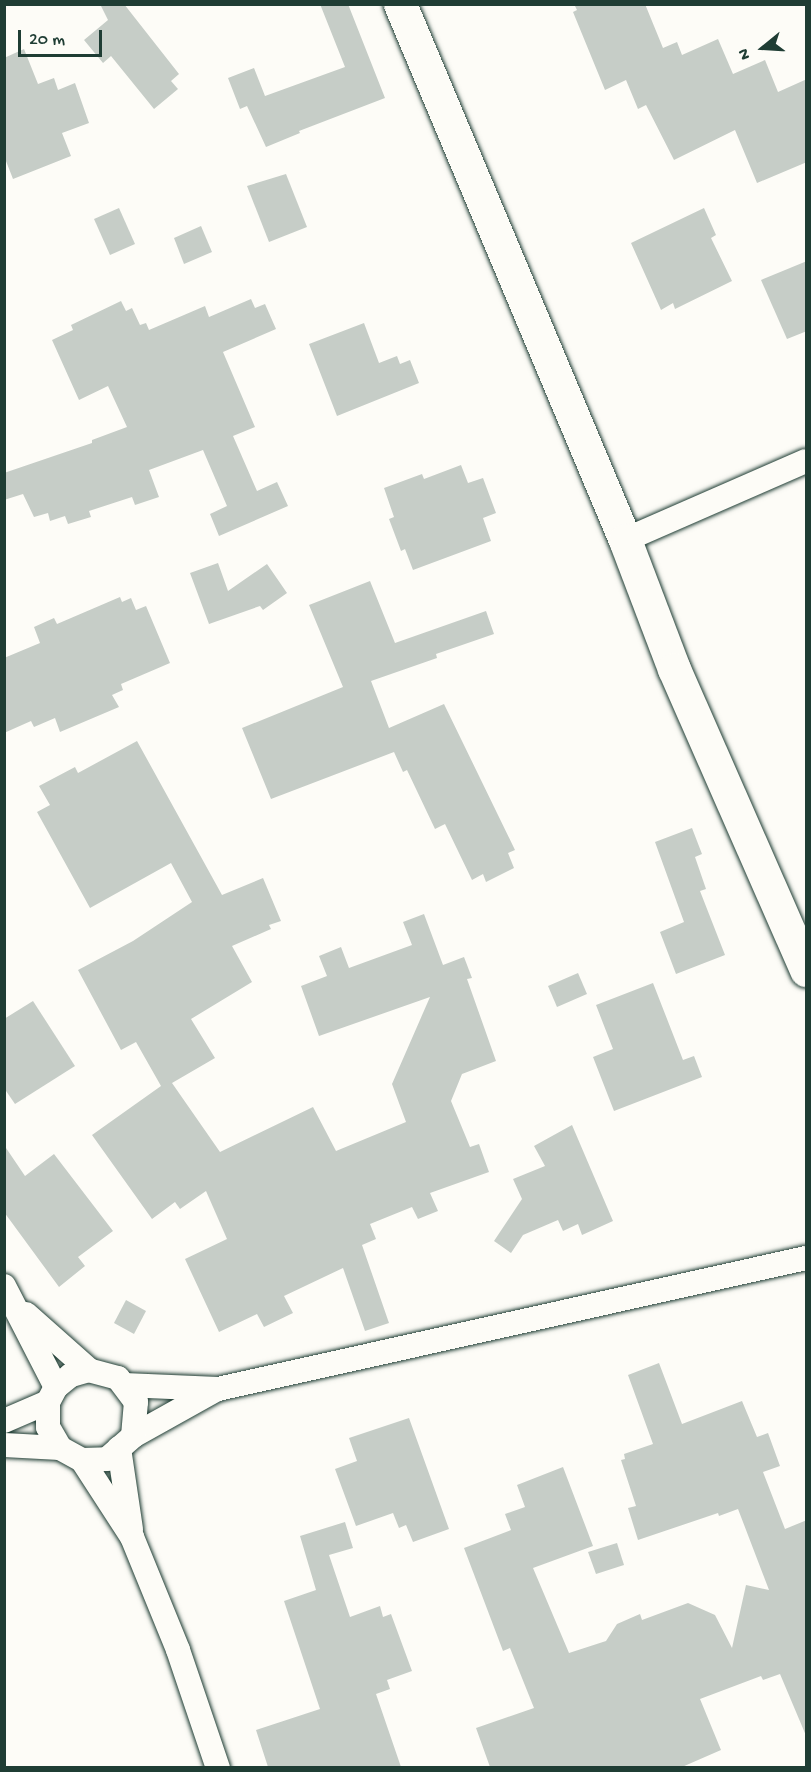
<!DOCTYPE html>
<html>
<head>
<meta charset="utf-8">
<style>
	body { margin:0 }
	#map { position:relative; width:811px; height:1772px; overflow:hidden; background:#fdfcf7; font-family:"Gochi Hand",sans-serif }
	div>[style] { position:absolute }
	[style*='--x'] { left:calc(var(--x)*1px); top:calc(var(--y)*1px); width:calc(var(--w)*1px); rotate:calc(var(--a)*1deg) }
	.building>* { inset:0; background:#c6cdc7 }
	.roads { filter:drop-shadow(0 0 2px #1f3d34) drop-shadow(0 0 2px #1f3d34) }
	.street>* { height:24px; margin:-12px; padding:0 12px; transform-origin:12px; border-radius:12px; background:#fdfcf7 }
	.secondary>* { height:33px; margin:-16.5px; padding:0 16.5px; transform-origin:16.5px; border-radius:16.5px; background:#fdfcf7 }
	span { translate:-50% -50%; white-space:nowrap; text-align:center; line-height:1.15; -webkit-text-stroke:6px #fdfcf7; paint-order:stroke }
	.frame { position:absolute; inset:0; border:6px solid #1f3d34; pointer-events:none }
	.north { position:absolute; left:733px; top:18px; width:60px; height:60px; -webkit-text-stroke:4px #fdfcf7; paint-order:stroke; rotate:252deg; font-size:16px; font-weight:700; line-height:24px; text-align:center; color:#1f3d34 }
	.north::after { content:''; display:block; margin:auto; width:21px; height:27px; background:#1f3d34; clip-path:polygon(50% 0,100% 100%,50% 72%,0 100%) }
	.scale { position:absolute; left:18px; top:30px; width:84px; height:27px; box-sizing:border-box; border:3px solid #1f3d34; border-top:0; padding-left:8px; font-size:18px; line-height:21px; white-space:nowrap; color:#1f3d34; -webkit-text-stroke:4px #fdfcf7; paint-order:stroke }
</style>
</head>
<body>
<div id="map">
	<div class="building">
		<i style="clip-path:polygon(100px 4px,124px 4px,179px 74px,171px 81px,178px 89px,154px 109px,111px 56px,103px 63px,84px 40px,108px 20px)"></i>
		<i style="clip-path:polygon(320px 4px,348px 4px,385px 98px,299px 131px,300px 133px,266px 147px,247px 106px,240px 109px,228px 78px,254px 68px,265px 96px,345px 67px)"></i>
		<i style="clip-path:polygon(574px 4px,645px 4px,663px 48px,677px 42px,682px 55px,718px 39px,733px 74px,765px 60px,778px 92px,807px 79px,807px 162px,757px 183px,735px 130px,674px 160px,646px 105px,638px 109px,626px 80px,605px 90px,573px 12px,577px 10px)"></i>
		<i style="clip-path:polygon(24px 49px,38px 84px,54px 78px,58px 90px,75px 83px,89px 123px,62px 133px,71px 156px,13px 179px,4px 156px,4px 58px)"></i>
		<i style="clip-path:polygon(286px 174px,307px 227px,269px 242px,247px 186px)"></i>
		<i style="clip-path:polygon(119px 208px,135px 244px,110px 255px,94px 219px)"></i>
		<i style="clip-path:polygon(704px 208px,716px 235px,711px 238px,732px 281px,675px 309px,673px 303px,661px 310px,631px 243px)"></i>
		<i style="clip-path:polygon(201px 226px,212px 252px,184px 264px,174px 238px)"></i>
		<i style="clip-path:polygon(807px 261px,807px 331px,787px 339px,761px 280px)"></i>
		<i style="clip-path:polygon(251px 299px,255px 308px,265px 304px,276px 329px,223px 352px,255px 427px,233px 436px,257px 491px,277px 482px,288px 506px,219px 536px,210px 514px,227px 506px,203px 450px,149px 470px,159px 497px,135px 505px,132px 497px,89px 511px,91px 517px,68px 524px,65px 516px,50px 521px,48px 513px,34px 517px,23px 494px,4px 500px,4px 473px,92px 443px,92px 440px,127px 427px,108px 386px,79px 400px,52px 340px,73px 330px,71px 325px,121px 301px,126px 311px,132px 308px,140px 325px,146px 323px,149px 330px,205px 306px,209px 317px)"></i>
		<i style="clip-path:polygon(364px 323px,379px 363px,397px 356px,400px 364px,410px 360px,419px 383px,337px 416px,309px 344px)"></i>
		<i style="clip-path:polygon(461px 465px,468px 483px,483px 478px,496px 513px,483px 518px,491px 541px,413px 570px,405px 549px,401px 551px,389px 519px,394px 517px,384px 488px,422px 474px,424px 479px)"></i>
		<i style="clip-path:polygon(218px 563px,228px 591px,267px 564px,287px 593px,263px 610px,260px 606px,209px 624px,190px 573px)"></i>
		<i style="clip-path:polygon(370px 581px,395px 643px,486px 611px,494px 634px,436px 654px,437px 658px,371px 681px,389px 728px,444px 704px,515px 850px,508px 853px,514px 868px,486px 882px,483px 874px,472px 880px,445px 824px,435px 829px,407px 770px,403px 772px,394px 752px,271px 799px,242px 728px,343px 687px,309px 605px)"></i>
		<i style="clip-path:polygon(120px 597px,122px 602px,131px 598px,136px 610px,146px 606px,170px 663px,121px 684px,123px 690px,112px 695px,119px 707px,60px 732px,55px 718px,34px 727px,31px 721px,4px 733px,4px 658px,40px 643px,34px 627px,54px 618px,57px 624px)"></i>
		<i style="clip-path:polygon(137px 741px,222px 895px,263px 878px,281px 921px,269px 925px,271px 929px,232px 946px,252px 982px,191px 1019px,215px 1058px,172px 1083px,220px 1152px,313px 1107px,336px 1151px,406px 1122px,392px 1084px,430px 997px,319px 1036px,301px 986px,327px 976px,319px 956px,341px 947px,349px 968px,412px 945px,403px 922px,424px 914px,443px 965px,464px 957px,472px 978px,467px 979px,496px 1061px,462px 1074px,451px 1101px,470px 1147px,479px 1144px,489px 1172px,430px 1193px,438px 1211px,418px 1219px,412px 1207px,370px 1224px,376px 1239px,362px 1245px,389px 1323px,365px 1331px,343px 1268px,284px 1296px,293px 1313px,264px 1327px,257px 1314px,219px 1332px,185px 1259px,227px 1239px,206px 1191px,180px 1209px,175px 1202px,152px 1219px,92px 1135px,161px 1086px,136px 1042px,121px 1050px,78px 970px,133px 941px,192px 902px,171px 863px,90px 908px,37px 812px,50px 805px,39px 786px,75px 767px,78px 773px)"></i>
		<i style="clip-path:polygon(692px 828px,702px 854px,695px 857px,706px 889px,700px 891px,725px 955px,676px 974px,660px 932px,684px 922px,655px 842px)"></i>
		<i style="clip-path:polygon(578px 973px,587px 994px,557px 1007px,548px 986px)"></i>
		<i style="clip-path:polygon(653px 983px,683px 1060px,694px 1056px,702px 1077px,614px 1111px,593px 1057px,613px 1049px,596px 1005px)"></i>
		<i style="clip-path:polygon(33px 1001px,75px 1066px,15px 1104px,4px 1088px,4px 1019px)"></i>
		<i style="clip-path:polygon(572px 1125px,613px 1221px,582px 1235px,578px 1224px,563px 1231px,558px 1220px,523px 1235px,511px 1253px,494px 1241px,522px 1199px,513px 1179px,545px 1166px,534px 1146px)"></i>
		<i style="clip-path:polygon(4px 1145px,25px 1176px,54px 1154px,113px 1231px,78px 1257px,85px 1266px,59px 1287px,4px 1212px)"></i>
		<i style="clip-path:polygon(126px 1300px,146px 1311px,134px 1334px,114px 1323px)"></i>
		<i style="clip-path:polygon(659px 1363px,682px 1424px,742px 1401px,757px 1437px,768px 1433px,780px 1466px,763px 1472px,785px 1529px,807px 1520px,807px 1738px,780px 1674px,763px 1680px,761px 1676px,700px 1699px,721px 1750px,682px 1767px,490px 1767px,476px 1728px,534px 1708px,510px 1648px,503px 1651px,464px 1548px,511px 1530px,505px 1514px,525px 1507px,517px 1485px,563px 1467px,593px 1546px,533px 1568px,569px 1653px,606px 1641px,617px 1624px,640px 1614px,642px 1620px,688px 1603px,715px 1615px,732px 1648px,746px 1585px,769px 1590px,738px 1509px,719px 1516px,718px 1513px,638px 1540px,628px 1508px,636px 1506px,621px 1460px,625px 1459px,624px 1454px,653px 1444px,628px 1375px)"></i>
		<i style="clip-path:polygon(409px 1418px,449px 1529px,413px 1542px,406px 1525px,399px 1528px,393px 1513px,356px 1526px,335px 1469px,357px 1461px,349px 1438px)"></i>
		<i style="clip-path:polygon(345px 1522px,353px 1548px,329px 1555px,350px 1617px,380px 1606px,383px 1617px,391px 1614px,412px 1671px,387px 1680px,390px 1689px,376px 1694px,401px 1767px,268px 1767px,256px 1730px,320px 1709px,284px 1601px,316px 1590px,300px 1536px)"></i>
		<i style="clip-path:polygon(617px 1543px,624px 1565px,596px 1574px,588px 1552px)"></i>
	</div>
	<div class="roads">
		<div class="street">
			<i style="--x:625;--y:540;--w:197;--a:-23.6"></i>
			<i style="--x:4;--y:1286;--w:114;--a:62.8"></i>
			<i style="--x:26;--y:1314;--w:84;--a:41.6"></i>
			<i style="--x:124;--y:1385;--w:94;--a:2.4"></i>
			<i style="--x:218;--y:1389;--w:602;--a:-12.56"></i>
			<i style="--x:4;--y:1421;--w:48;--a:-23.4"></i>
			<i style="--x:133;--y:1436;--w:96;--a:-29.2"></i>
			<i style="--x:4;--y:1445;--w:56;--a:3.1"></i>
			<i style="--x:119;--y:1448;--w:82;--a:81.6"></i>
			<i style="--x:82;--y:1460;--w:25;--a:-2"></i>
			<i style="--x:107;--y:1459;--w:35;--a:-41"></i>
			<i style="--x:133;--y:1436;--w:34;--a:-85"></i>
			<i style="--x:136;--y:1402;--w:30;--a:-127"></i>
			<i style="--x:118;--y:1378;--w:30;--a:-165"></i>
			<i style="--x:89;--y:1370;--w:19;--a:164"></i>
			<i style="--x:71;--y:1375;--w:19;--a:141"></i>
			<i style="--x:56;--y:1387;--w:17;--a:118"></i>
			<i style="--x:48;--y:1402;--w:25;--a:90"></i>
			<i style="--x:48;--y:1427;--w:24;--a:60"></i>
			<i style="--x:60;--y:1448;--w:25;--a:29"></i>
			<i style="--x:82;--y:1460;--w:92;--a:57"></i>
			<i style="--x:132;--y:1537;--w:122;--a:67.8"></i>
			<i style="--x:178;--y:1650;--w:125;--a:71.3"></i>
		</div>
		<div class="secondary">
			<i style="--x:400;--y:4;--w:581;--a:67.23"></i>
			<i style="--x:625;--y:540;--w:138;--a:69.2"></i>
			<i style="--x:674;--y:669;--w:329;--a:66.3"></i>
		</div>
	</div>
	<div class="frame"></div>
	<div class="north">N</div>
	<div class="scale">20 m</div>
</div>
</body>
</html>
